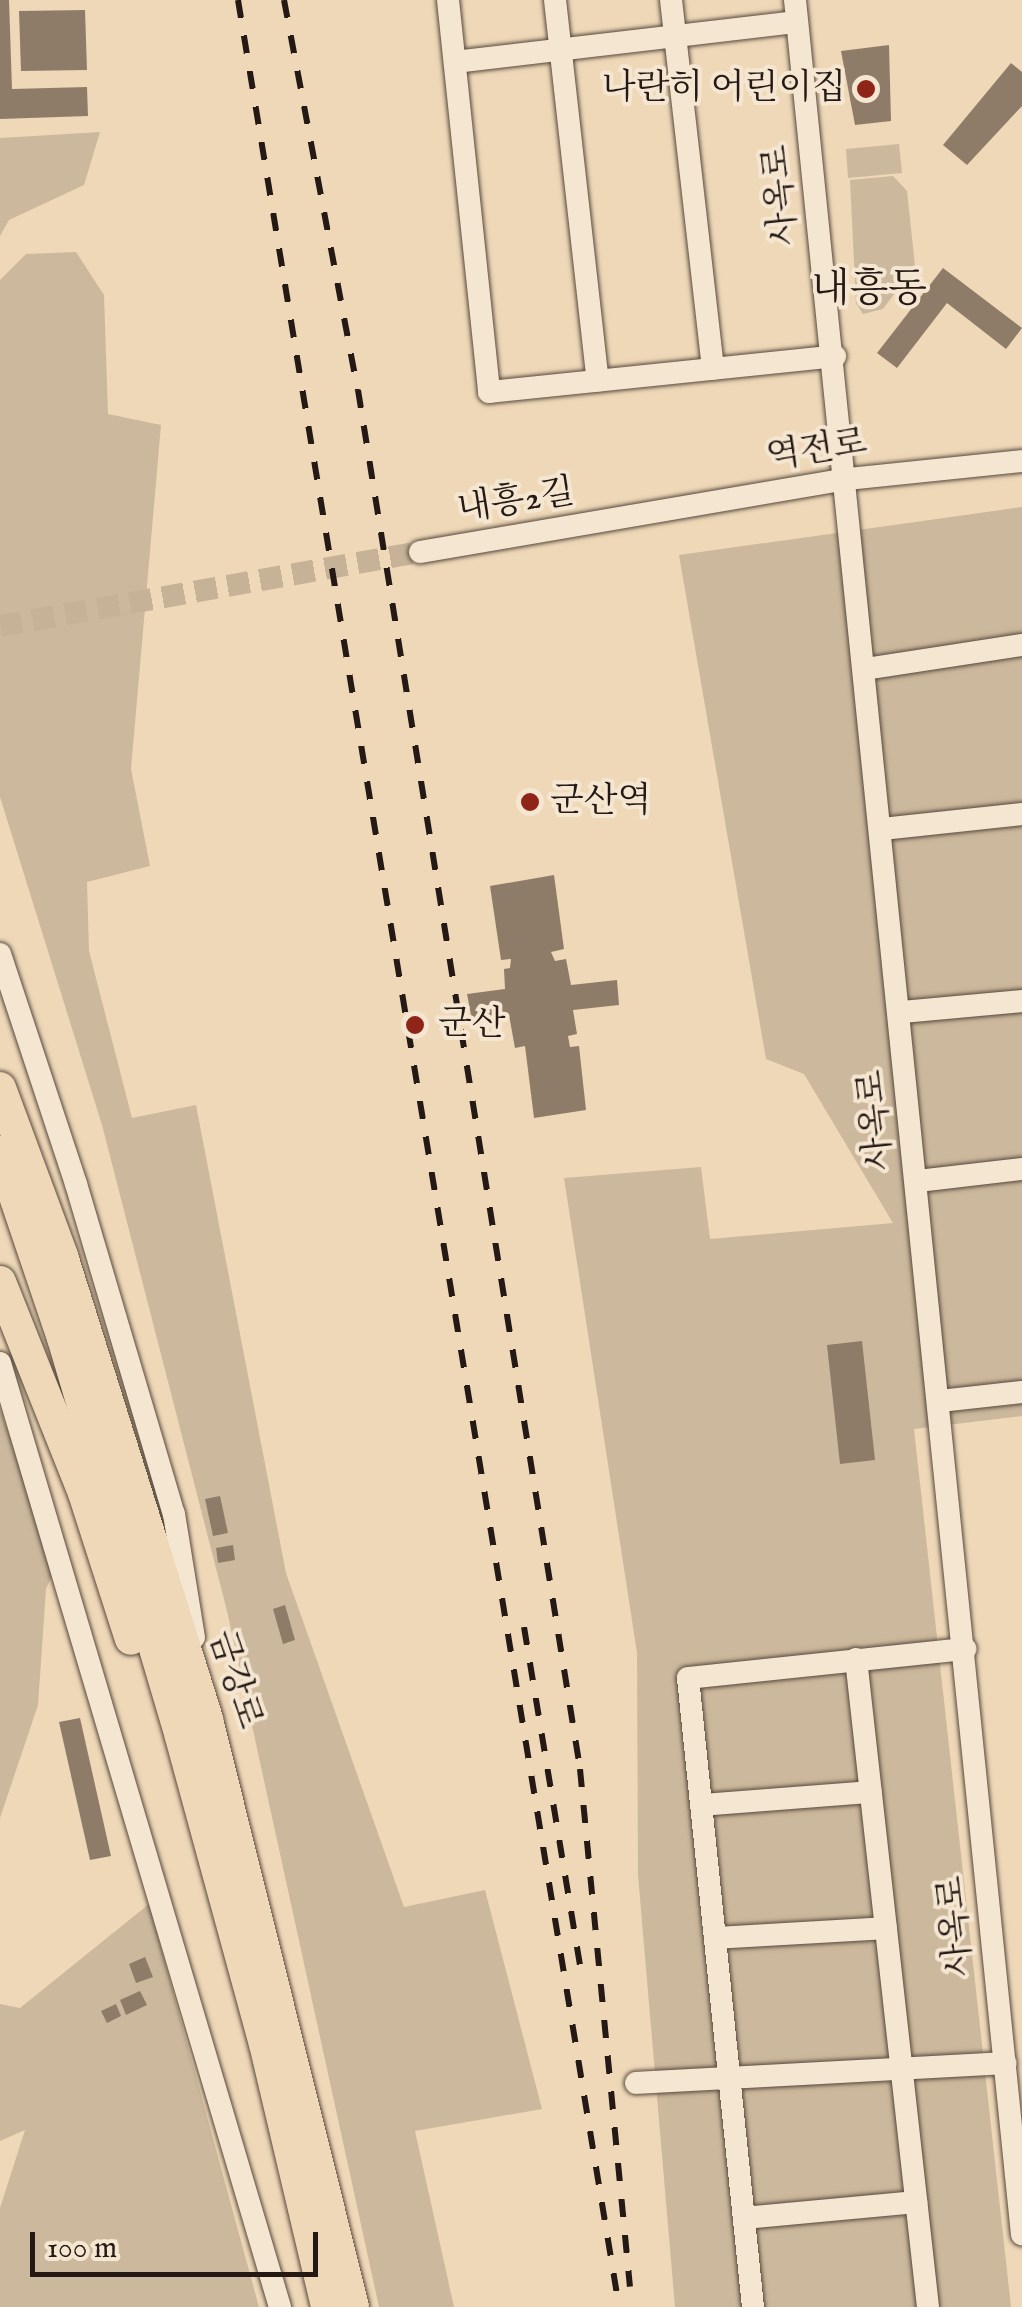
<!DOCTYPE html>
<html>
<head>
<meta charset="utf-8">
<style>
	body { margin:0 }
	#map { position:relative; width:1022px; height:2307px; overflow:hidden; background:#efd8b8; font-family:"IM FELL English","Noto Serif KR",serif }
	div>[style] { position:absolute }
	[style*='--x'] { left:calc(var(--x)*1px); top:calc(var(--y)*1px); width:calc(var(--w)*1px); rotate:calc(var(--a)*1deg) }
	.green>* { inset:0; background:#ccb89c }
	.building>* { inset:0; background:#8e7c69 }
	.minor-tunnel>* { height:22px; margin-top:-11px; transform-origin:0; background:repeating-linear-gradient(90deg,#c6b297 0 22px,transparent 0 33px) }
	.roads { filter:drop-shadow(0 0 2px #57493d) drop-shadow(0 0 2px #57493d) }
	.minor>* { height:22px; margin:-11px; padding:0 11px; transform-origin:11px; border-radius:11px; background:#f5e6d1 }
	.highway>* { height:32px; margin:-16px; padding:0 16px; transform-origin:16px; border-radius:16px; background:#efd8b8 }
	.rail>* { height:6px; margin-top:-3px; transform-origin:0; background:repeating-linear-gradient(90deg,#241914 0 18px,transparent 0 36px) }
	.dots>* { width:28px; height:28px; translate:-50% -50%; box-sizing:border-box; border:5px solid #f5e6d1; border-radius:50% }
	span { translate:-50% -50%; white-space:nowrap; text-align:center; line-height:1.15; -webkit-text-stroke:8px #f5e6d1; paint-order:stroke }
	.poi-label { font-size:35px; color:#241914 }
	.right { translate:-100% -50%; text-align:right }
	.left { translate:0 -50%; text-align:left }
	.street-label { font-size:35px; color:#241914 }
	.quarter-label { font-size:40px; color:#241914 }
	.scale { position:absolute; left:30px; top:2232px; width:288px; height:45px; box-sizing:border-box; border:5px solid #241914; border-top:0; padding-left:12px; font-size:30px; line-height:35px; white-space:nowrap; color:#241914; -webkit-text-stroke:8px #f5e6d1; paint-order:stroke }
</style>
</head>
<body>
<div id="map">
	<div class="green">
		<i style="clip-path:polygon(100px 132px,84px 185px,9px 220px,0 236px,0 138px)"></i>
		<i style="clip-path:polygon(899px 144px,902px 173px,848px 178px,846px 149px)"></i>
		<i style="clip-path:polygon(893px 176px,907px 191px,915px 266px,883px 309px,863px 314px,856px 303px,850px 180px)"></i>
		<i style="clip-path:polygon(76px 252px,104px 295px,108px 414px,161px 425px,131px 769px,150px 866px,87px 882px,89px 951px,132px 1118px,196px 1105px,286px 1573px,404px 1907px,485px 1890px,542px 2109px,415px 2131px,454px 2307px,379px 2307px,227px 1611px,102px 1125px,0 797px,0 280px,26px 254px)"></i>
		<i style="clip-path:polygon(1022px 507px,1022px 1416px,914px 1429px,1011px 2307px,675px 2307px,638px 1875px,637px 1653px,564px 1178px,701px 1167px,710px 1239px,893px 1223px,804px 1074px,766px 1059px,679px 555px)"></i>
		<i style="clip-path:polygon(0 1409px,55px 1569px,46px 1589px,38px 1705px,0 1818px)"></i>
		<i style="clip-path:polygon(149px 1904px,259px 2307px,0 2307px,0 2208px,25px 2130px,0 2141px,0 2004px,20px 2008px)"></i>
	</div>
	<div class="building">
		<i style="clip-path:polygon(0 0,9px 0,12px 89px,87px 87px,88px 116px,0 119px)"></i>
		<i style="clip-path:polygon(85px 10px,87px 70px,21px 71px,19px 11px)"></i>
		<i style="clip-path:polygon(889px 45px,891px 121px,855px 125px,841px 51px)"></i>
		<i style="clip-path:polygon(1011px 63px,1022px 72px,1022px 106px,967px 165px,943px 145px)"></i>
		<i style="clip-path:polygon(943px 268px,1022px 328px,1006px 349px,947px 303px,897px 368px,877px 353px)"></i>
		<i style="clip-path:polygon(554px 875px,564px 949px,551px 952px,555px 961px,566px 959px,571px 985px,617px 980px,619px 1005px,573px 1010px,577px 1034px,568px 1036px,570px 1047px,579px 1046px,586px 1110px,534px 1118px,525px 1046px,515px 1048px,509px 1015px,472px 1020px,467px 994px,505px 989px,504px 969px,510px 968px,511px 959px,501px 960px,490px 886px)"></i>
		<i style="clip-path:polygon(862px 1341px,875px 1460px,840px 1464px,827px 1345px)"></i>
		<i style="clip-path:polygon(220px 1496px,228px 1533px,213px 1536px,205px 1499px)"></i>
		<i style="clip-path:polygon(233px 1545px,235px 1560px,218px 1563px,216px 1548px)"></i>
		<i style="clip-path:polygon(285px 1605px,295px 1640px,283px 1644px,273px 1609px)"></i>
		<i style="clip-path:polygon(80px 1718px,111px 1856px,90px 1860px,59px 1722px)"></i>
		<i style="clip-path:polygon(145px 1957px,153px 1977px,136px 1983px,129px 1964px)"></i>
		<i style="clip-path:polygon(140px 1991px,147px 2005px,126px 2015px,120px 2000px)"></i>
		<i style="clip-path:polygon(116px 2004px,121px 2016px,107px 2023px,101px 2011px)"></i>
	</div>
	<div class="minor-tunnel">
		<i style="--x:0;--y:626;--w:426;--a:-10"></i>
	</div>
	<div class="roads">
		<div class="minor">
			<i style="--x:448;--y:0;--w:394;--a:84"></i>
			<i style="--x:489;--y:392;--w:348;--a:-5.9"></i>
			<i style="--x:555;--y:0;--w:383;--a:83.6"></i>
			<i style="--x:671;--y:0;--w:371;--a:83.5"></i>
			<i style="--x:795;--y:0;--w:2246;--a:84.2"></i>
			<i style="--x:455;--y:62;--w:344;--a:-6.7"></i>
			<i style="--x:420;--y:552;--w:434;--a:-9.7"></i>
			<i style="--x:848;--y:479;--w:175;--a:-5.9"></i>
			<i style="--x:865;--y:669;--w:159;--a:-8.7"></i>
			<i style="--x:882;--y:829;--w:141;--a:-6.1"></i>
			<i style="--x:0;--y:954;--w:242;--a:71.7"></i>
			<i style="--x:76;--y:1184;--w:344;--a:73.5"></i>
			<i style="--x:174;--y:1514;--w:125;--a:80.8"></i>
			<i style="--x:902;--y:1012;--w:121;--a:-5.2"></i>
			<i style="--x:918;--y:1181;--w:105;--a:-6.6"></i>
			<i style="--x:0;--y:1363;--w:985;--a:73.48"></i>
			<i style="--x:940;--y:1401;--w:82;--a:-6.3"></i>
			<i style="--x:856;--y:1659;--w:652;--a:83.66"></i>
			<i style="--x:701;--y:1805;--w:170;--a:-4.4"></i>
			<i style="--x:715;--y:1938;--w:171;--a:-3.3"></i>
			<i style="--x:636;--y:2083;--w:370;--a:-3.1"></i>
			<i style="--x:744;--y:2218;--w:173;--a:-5.3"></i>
			<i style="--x:753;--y:2307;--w:632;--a:-95.9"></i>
			<i style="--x:688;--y:1678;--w:279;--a:-6"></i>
		</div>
		<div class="highway">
			<i style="--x:0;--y:1088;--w:179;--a:69.7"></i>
			<i style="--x:62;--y:1256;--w:486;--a:72.6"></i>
			<i style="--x:207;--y:1720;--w:605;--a:76.03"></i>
			<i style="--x:0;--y:1152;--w:196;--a:71.3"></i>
			<i style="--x:63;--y:1338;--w:416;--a:73.5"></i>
			<i style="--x:181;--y:1737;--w:318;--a:74.7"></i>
			<i style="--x:265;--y:2044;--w:270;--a:76.7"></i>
			<i style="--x:0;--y:1282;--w:227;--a:68.3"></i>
			<i style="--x:84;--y:1493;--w:153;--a:72.2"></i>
		</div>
	</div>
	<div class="rail">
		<i style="--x:238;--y:0;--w:2338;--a:80.62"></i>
		<i style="--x:284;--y:0;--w:397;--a:79.3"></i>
		<i style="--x:358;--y:390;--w:1397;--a:80.85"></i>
		<i style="--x:580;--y:1769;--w:520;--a:84.49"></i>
		<i style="--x:524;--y:1627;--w:350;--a:80.6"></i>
	</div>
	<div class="dots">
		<i style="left:866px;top:89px;background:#8f2418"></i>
		<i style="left:530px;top:802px;background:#8f2418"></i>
		<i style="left:415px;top:1025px;background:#8f2418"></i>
	</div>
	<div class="poi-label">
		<span class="right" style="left:846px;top:89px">나란히 어린이집</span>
		<span class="left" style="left:550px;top:802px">군산역</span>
		<span class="left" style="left:438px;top:1025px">군산</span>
	</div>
	<div class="street-label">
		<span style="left:782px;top:195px;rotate:-96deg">사옥로</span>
		<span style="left:817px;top:451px;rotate:-9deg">역전로</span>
		<span style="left:516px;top:502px;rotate:-9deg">내흥2길</span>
		<span style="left:877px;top:1120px;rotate:-96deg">사옥로</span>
		<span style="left:234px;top:1680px;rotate:72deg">금강로</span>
		<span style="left:957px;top:1926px;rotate:-96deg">사옥로</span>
	</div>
	<div class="quarter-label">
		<span style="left:869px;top:291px">내흥동</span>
	</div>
	<div class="scale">100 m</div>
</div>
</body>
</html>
